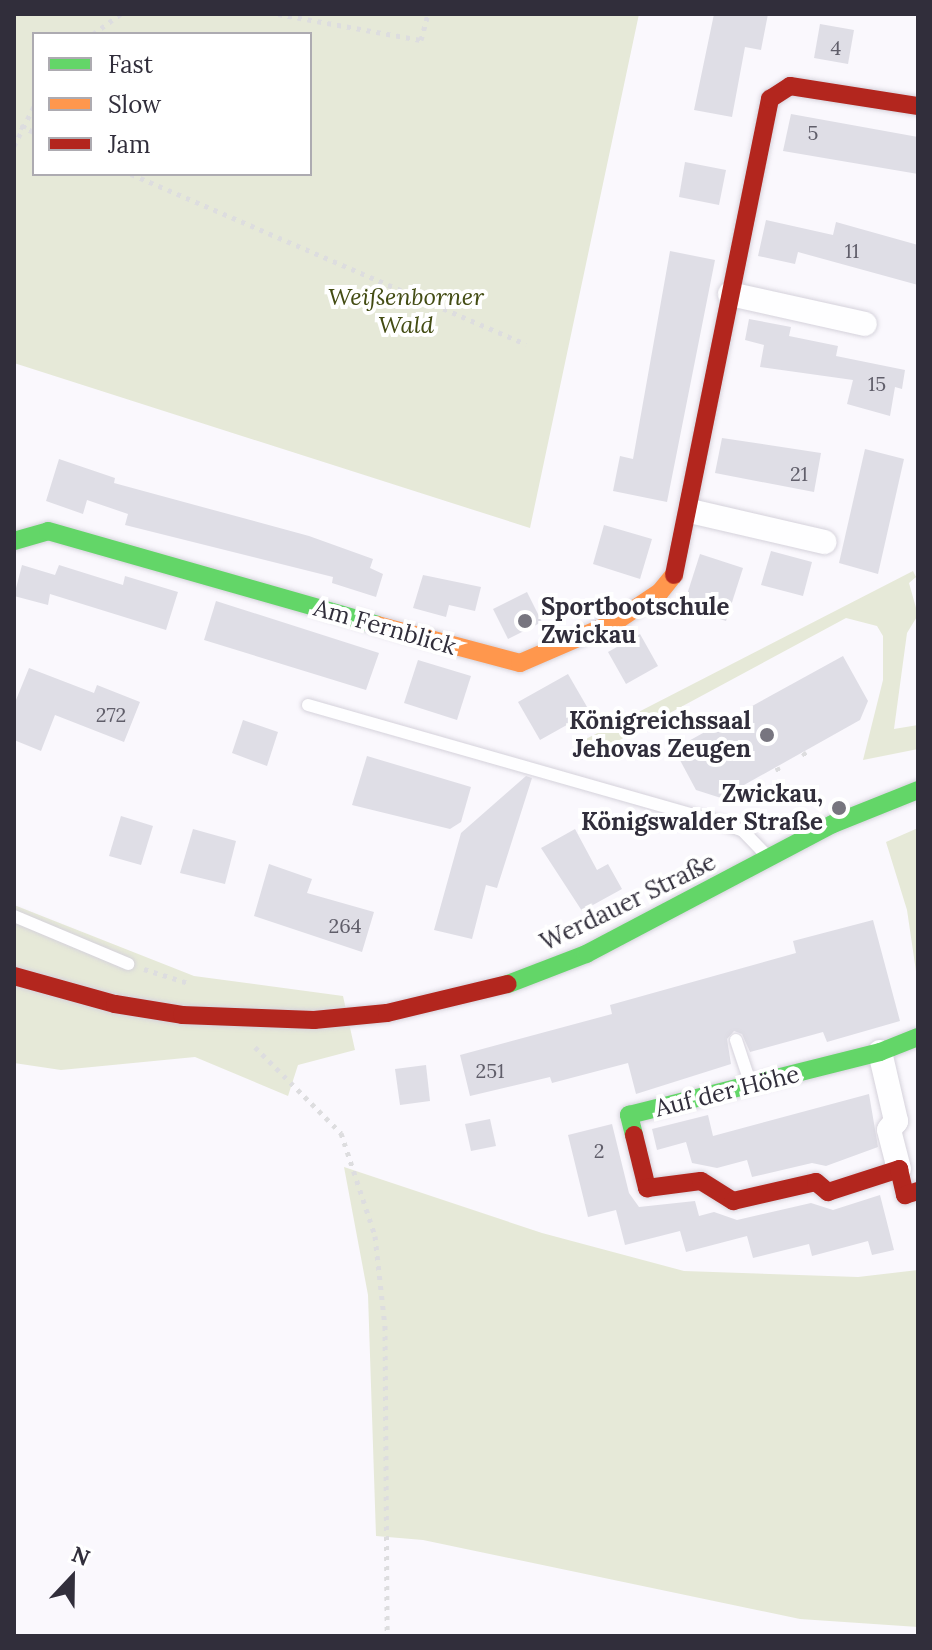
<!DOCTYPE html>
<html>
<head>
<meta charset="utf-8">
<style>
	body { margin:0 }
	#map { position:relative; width:932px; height:1650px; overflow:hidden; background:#faf8fd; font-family:Lora,serif }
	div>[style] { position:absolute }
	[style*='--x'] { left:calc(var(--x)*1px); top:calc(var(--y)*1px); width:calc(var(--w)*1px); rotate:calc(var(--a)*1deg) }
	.green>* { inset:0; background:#e6e9d8 }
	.building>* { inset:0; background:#dfdee6 }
	.path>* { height:5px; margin-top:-2.5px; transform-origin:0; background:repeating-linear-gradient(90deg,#dddddf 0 4px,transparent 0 10px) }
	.roads { filter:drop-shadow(0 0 2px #d5d2db) drop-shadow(0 0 2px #d5d2db) }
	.lane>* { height:12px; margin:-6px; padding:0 6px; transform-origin:6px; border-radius:6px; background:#fefeff }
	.street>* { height:24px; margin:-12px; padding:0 12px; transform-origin:12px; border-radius:12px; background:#fefeff }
	.fast>* { height:18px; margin:-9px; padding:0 9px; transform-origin:9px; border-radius:9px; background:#63d668 }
	.slow>* { height:18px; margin:-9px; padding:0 9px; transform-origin:9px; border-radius:9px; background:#ff974d }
	.jam>* { height:18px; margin:-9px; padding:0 9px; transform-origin:9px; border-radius:9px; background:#b3261e }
	.dots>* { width:22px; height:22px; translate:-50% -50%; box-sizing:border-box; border:4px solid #fff; border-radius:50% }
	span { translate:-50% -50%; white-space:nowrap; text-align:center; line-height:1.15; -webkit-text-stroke:8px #fff; paint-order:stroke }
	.number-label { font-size:20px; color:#605e6a }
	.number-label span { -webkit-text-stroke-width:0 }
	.park-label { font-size:24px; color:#434c13; font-style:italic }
	.poi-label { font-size:24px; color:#312e3b; font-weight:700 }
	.left { translate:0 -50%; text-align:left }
	.right { translate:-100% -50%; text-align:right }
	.street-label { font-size:24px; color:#312e3b }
	.frame { position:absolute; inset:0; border:16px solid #312e3b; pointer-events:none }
	.legend { position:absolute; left:32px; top:32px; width:280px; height:144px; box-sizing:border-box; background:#fff; border:2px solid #adabb1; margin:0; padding:10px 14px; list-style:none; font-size:24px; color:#312e3b }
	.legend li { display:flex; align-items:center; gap:16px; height:40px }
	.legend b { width:40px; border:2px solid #adabb1 }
	.north { position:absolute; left:32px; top:1538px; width:80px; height:80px; -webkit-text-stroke:6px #fff; paint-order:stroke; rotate:22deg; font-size:22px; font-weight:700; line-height:32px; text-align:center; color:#312e3b }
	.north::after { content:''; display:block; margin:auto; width:28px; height:36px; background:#312e3b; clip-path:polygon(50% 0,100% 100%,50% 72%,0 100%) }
</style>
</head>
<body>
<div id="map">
	<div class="green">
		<i style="clip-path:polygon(evenodd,14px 14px,639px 14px,530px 528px,14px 363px,14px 14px,34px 34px,310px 34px,310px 174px,34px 174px,34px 34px)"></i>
		<i style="clip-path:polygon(913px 571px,916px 577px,909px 583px,918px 615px,907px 633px,894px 729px,918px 725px,918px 749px,863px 760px,883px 680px,883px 636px,877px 626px,846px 618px,588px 757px,582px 741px)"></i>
		<i style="clip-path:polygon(918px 828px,918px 1016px,916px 1017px,917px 978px,907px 910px,886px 842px)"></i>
		<i style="clip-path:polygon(14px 905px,194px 976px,343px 996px,355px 1050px,298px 1065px,288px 1096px,195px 1057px,61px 1070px,14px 1063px)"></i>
		<i style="clip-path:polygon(344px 1167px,542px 1233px,684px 1271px,858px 1277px,918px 1270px,918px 1627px,800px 1619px,423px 1540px,376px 1536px,368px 1295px)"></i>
	</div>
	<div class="building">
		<i style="clip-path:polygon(714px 14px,768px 14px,761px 50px,745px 47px,732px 117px,694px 110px)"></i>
		<i style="clip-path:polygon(820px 24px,854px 30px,848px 64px,814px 58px)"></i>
		<i style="clip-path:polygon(791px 114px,918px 137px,918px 174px,783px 151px)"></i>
		<i style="clip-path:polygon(685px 162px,726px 170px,719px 205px,679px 197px)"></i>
		<i style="clip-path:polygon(766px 220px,833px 235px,836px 222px,918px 245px,918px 285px,798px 252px,795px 264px,758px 256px)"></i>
		<i style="clip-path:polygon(670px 251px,715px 260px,667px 502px,613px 491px,620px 456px,633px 459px)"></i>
		<i style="clip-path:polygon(749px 319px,791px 327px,789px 336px,838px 346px,836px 356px,905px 370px,902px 389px,895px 387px,890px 416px,847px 404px,853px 380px,760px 367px,764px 345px,745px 340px)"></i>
		<i style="clip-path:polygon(722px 438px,821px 453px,814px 492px,715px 473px)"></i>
		<i style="clip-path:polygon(865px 449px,904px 459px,878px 574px,839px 563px)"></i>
		<i style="clip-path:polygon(59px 459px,115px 478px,114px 483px,309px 536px,373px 559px,370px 568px,383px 574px,376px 597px,332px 583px,333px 577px,125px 525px,128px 514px,87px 500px,83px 514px,46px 501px)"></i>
		<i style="clip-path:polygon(604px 525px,652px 539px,640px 579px,593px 564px)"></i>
		<i style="clip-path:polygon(771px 551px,812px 562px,803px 596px,761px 585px)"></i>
		<i style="clip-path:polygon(700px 554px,743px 568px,726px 621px,683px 607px)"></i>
		<i style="clip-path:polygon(22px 565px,55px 575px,59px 565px,123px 585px,125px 576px,178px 592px,166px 630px,50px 594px,48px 605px,14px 596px)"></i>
		<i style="clip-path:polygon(423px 575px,481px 587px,475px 611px,449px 605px,446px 617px,413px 608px)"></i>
		<i style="clip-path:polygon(527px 592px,542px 622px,508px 639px,493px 609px)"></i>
		<i style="clip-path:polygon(216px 601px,379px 653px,366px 690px,204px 640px)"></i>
		<i style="clip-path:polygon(640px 634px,658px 666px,626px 684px,608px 652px)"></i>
		<i style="clip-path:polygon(843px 656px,868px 701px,860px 720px,721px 798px,696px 790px,674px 749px)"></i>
		<i style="clip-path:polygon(418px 660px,471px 676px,457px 720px,404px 703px)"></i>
		<i style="clip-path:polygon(29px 668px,94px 693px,97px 685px,140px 702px,124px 742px,55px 715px,41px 751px,14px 740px,14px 705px)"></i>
		<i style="clip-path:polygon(568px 674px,590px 712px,540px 740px,518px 702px)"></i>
		<i style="clip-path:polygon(243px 720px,278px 732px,267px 766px,232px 753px)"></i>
		<i style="clip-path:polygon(367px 756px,471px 787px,461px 822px,450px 829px,352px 805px)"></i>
		<i style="clip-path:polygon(526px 776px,532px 778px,497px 888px,486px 885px,472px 939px,434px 930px,461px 833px)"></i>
		<i style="clip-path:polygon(121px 816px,153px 826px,141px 865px,109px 856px)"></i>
		<i style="clip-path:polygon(193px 829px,236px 841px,225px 884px,180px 873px)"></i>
		<i style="clip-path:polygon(575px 829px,597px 870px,608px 864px,622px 889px,582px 911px,541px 848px)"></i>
		<i style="clip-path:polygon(269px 864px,312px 879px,307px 893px,374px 912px,362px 952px,254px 916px)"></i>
		<i style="clip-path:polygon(873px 920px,900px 1021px,827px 1042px,823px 1032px,750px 1052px,742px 1034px,734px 1031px,727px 1039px,731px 1064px,636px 1094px,628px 1063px,552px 1083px,550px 1077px,470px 1096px,460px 1055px,612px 1014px,610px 1005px,796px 953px,793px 941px)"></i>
		<i style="clip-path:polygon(426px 1065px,430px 1101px,400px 1105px,395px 1069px)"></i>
		<i style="clip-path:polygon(869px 1094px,878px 1147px,826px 1166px,812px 1163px,752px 1177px,747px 1160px,717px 1168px,692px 1163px,686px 1142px,657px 1150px,652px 1129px,708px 1115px,713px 1136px)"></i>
		<i style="clip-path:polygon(490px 1119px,496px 1146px,471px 1151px,465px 1124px)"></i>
		<i style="clip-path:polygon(612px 1124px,629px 1193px,639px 1207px,695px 1201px,699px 1216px,714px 1212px,737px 1220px,811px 1203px,833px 1210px,880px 1195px,894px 1250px,872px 1255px,868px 1241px,812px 1256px,809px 1244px,753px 1258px,747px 1236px,686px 1252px,680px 1231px,625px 1245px,616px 1210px,588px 1217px,568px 1135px)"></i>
	</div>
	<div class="path">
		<i style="--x:278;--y:14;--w:145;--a:10.3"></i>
		<i style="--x:421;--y:40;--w:27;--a:-75"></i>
		<i style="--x:93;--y:34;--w:34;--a:-36"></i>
		<i style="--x:20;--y:126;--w:15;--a:23"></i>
		<i style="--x:14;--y:146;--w:45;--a:-63.4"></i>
		<i style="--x:131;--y:174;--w:430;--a:23.3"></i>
		<i style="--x:803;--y:752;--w:9;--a:54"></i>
		<i style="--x:777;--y:767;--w:8;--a:67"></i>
		<i style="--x:144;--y:969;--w:46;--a:17.7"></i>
		<i style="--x:255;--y:1047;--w:122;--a:45"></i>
		<i style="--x:341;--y:1133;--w:108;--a:71.7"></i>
		<i style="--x:375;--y:1236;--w:91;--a:83.7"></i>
		<i style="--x:385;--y:1326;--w:310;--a:89.6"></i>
	</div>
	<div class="roads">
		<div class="lane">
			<i style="--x:308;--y:705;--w:424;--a:15.9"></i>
			<i style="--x:716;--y:821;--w:29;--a:20"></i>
			<i style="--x:743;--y:831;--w:32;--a:46"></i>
			<i style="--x:14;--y:916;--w:124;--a:22.8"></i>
			<i style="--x:736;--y:1040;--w:44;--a:71.6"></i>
		</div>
		<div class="street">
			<i style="--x:730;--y:294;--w:138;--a:12.5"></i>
			<i style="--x:690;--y:511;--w:138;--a:13"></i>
			<i style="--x:880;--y:1052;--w:71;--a:76.9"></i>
			<i style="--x:896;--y:1121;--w:11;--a:128"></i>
			<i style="--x:889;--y:1130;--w:40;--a:75.6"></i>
		</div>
		<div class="fast">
			<i style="--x:14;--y:541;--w:35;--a:-16"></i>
			<i style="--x:48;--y:531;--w:342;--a:15.9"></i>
			<i style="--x:508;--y:984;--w:84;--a:-21"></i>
			<i style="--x:586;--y:954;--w:279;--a:-27.8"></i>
			<i style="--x:833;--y:824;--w:92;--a:-21.8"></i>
			<i style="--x:634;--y:1135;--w:21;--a:-104"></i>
			<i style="--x:629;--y:1115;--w:259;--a:-14.1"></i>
			<i style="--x:880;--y:1052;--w:41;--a:-21.5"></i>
		</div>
		<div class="slow">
			<i style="--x:377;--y:625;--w:148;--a:14.9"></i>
			<i style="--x:520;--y:663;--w:103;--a:-23.3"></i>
			<i style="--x:615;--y:622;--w:54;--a:-33.7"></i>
			<i style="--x:660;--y:592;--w:22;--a:-51"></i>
		</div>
		<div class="jam">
			<i style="--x:674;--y:575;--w:486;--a:-78.6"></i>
			<i style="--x:770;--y:99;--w:24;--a:-33"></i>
			<i style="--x:790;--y:86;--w:130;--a:8.9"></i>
			<i style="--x:14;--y:976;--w:105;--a:15.5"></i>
			<i style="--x:115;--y:1004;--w:68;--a:9.3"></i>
			<i style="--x:182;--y:1015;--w:132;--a:2.2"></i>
			<i style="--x:314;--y:1020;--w:73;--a:-5.5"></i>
			<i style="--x:387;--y:1013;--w:124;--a:-13.5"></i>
			<i style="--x:634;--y:1135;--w:55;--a:76.2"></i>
			<i style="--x:647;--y:1188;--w:54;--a:-7.4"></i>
			<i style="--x:701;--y:1181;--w:38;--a:32"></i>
			<i style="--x:733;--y:1201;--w:85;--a:-12.9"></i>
			<i style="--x:816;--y:1182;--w:16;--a:40"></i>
			<i style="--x:828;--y:1192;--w:75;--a:-17.9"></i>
			<i style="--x:899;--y:1169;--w:27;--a:77"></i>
			<i style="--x:905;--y:1195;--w:14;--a:-17"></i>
		</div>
	</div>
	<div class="dots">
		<i style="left:525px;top:621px;background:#77757f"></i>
		<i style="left:767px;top:735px;background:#77757f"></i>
		<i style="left:839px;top:808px;background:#77757f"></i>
	</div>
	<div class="number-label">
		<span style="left:836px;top:47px">4</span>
		<span style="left:813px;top:132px">5</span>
		<span style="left:852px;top:250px">11</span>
		<span style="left:877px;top:383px">15</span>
		<span style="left:799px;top:473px">21</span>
		<span style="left:111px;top:714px">272</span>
		<span style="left:345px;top:925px">264</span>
		<span style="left:490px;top:1070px">251</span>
		<span style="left:599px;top:1150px">2</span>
	</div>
	<div class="park-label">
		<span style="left:406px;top:311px">Weißenborner<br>Wald</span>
	</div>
	<div class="poi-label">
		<span class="left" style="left:541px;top:621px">Sportbootschule<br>Zwickau</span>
		<span class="right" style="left:751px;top:735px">Königreichssaal<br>Jehovas Zeugen</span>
		<span class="right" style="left:823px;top:808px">Zwickau,<br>Königswalder Straße</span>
	</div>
	<div class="street-label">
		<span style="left:385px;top:627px;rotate:16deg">Am Fernblick</span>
		<span style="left:628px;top:902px;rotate:-26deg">Werdauer Straße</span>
		<span style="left:727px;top:1091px;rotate:-14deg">Auf der Höhe</span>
	</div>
	<div class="frame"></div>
	<ul class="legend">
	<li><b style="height:10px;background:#63d668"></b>Fast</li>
	<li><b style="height:10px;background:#ff974d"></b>Slow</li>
	<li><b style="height:10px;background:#b3261e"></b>Jam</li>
	</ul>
	<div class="north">N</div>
</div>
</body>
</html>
